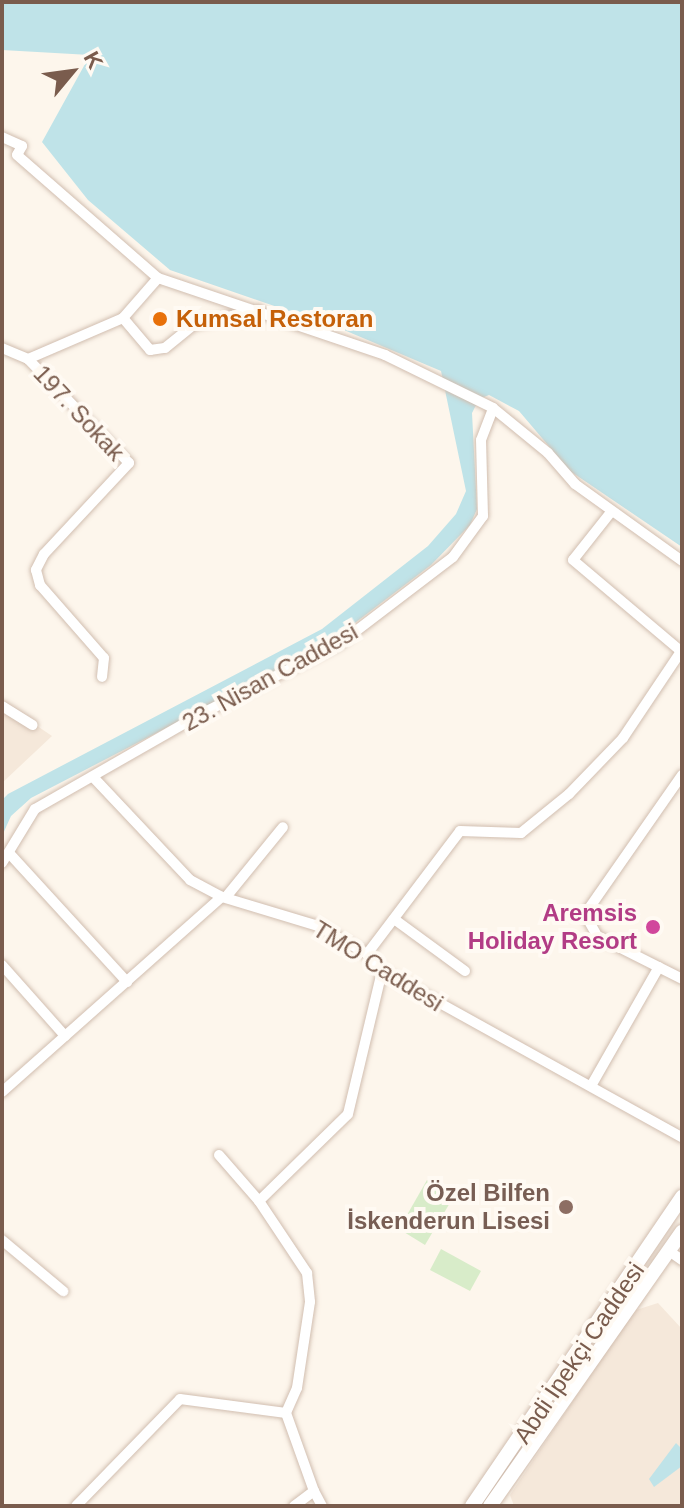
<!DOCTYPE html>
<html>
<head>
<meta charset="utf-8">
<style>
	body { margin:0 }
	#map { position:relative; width:684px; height:1508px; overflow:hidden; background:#fdf6ec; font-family:Arial,sans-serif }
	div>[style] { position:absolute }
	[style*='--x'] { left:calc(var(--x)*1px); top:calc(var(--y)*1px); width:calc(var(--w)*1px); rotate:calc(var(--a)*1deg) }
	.residential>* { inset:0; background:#f5e8da }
	.green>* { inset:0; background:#d8ecc9 }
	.water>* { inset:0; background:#bfe3e8 }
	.roads { filter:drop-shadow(0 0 2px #d1beb0) drop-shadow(0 0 2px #d1beb0) }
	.street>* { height:10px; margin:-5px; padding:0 5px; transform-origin:5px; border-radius:5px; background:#fff }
	.secondary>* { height:14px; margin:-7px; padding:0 7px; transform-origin:7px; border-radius:7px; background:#fff }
	.dots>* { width:22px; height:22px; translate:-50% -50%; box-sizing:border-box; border:4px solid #fffaf3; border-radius:50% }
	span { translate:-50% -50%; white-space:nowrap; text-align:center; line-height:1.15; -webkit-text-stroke:8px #fffaf3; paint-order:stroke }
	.food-label { font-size:24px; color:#c56008; font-weight:700 }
	.left { translate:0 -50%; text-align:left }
	.street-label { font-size:24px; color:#7a5c4d }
	.hotel-label { font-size:24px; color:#b23c85; font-weight:700 }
	.right { translate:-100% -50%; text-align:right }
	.education-label { font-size:24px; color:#785e54; font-weight:700 }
	.frame { position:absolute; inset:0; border:4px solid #7a5c4d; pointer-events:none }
	.north { position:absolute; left:32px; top:32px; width:80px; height:80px; -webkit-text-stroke:6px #fffaf3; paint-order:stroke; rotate:61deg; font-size:22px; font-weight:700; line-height:32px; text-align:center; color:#7a5c4d }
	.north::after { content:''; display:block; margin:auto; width:28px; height:36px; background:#7a5c4d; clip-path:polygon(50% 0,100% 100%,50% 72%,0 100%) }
</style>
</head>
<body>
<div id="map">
	<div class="residential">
		<i style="clip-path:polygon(2px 702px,52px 736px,2px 783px)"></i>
		<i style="clip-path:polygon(658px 1303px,682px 1329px,682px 1506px,514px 1506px,510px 1495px,633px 1311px)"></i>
	</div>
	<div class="green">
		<i style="clip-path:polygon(427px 1180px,454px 1196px,425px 1245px,399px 1229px)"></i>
		<i style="clip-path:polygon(441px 1249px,481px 1271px,470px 1291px,430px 1270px)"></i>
	</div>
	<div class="water">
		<i style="clip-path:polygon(2px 2px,682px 2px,682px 547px,570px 471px,519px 411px,489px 395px,479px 399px,472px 413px,477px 509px,470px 525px,431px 565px,326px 645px,31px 798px,11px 816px,2px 836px,2px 800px,8px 794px,322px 629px,428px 546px,456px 514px,466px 491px,441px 371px,344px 330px,170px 270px,88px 200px,42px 142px,90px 55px,2px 50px)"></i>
		<i style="clip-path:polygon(676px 1443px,682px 1449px,682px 1466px,654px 1487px,649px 1479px)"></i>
	</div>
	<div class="roads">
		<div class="street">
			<i style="--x:2;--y:137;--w:22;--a:24"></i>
			<i style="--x:22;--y:146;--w:10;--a:119"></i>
			<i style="--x:17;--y:155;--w:187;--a:41.1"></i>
			<i style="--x:158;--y:278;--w:240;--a:18.7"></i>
			<i style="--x:385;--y:355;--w:120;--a:26.1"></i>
			<i style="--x:493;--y:408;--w:71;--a:39.3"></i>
			<i style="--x:548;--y:453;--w:41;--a:48.9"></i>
			<i style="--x:575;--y:484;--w:132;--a:35.7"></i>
			<i style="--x:123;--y:318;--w:42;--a:49.8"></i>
			<i style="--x:150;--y:350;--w:15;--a:-8"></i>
			<i style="--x:165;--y:348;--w:36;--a:-39"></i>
			<i style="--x:193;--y:325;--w:68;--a:-12.8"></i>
			<i style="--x:2;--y:348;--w:28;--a:23"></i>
			<i style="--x:28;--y:359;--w:145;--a:45.8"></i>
			<i style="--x:129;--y:463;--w:125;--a:133"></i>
			<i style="--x:44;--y:554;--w:18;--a:117"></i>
			<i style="--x:36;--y:570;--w:16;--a:75"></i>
			<i style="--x:40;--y:585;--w:97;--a:48.8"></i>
			<i style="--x:104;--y:658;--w:19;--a:96"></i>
			<i style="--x:28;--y:359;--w:103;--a:-23.3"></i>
			<i style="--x:123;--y:318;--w:53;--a:-48.8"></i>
			<i style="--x:611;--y:512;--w:61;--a:128.4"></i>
			<i style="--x:573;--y:560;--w:143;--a:40.2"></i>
			<i style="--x:2;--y:706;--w:36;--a:32"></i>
			<i style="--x:682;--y:775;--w:169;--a:124.9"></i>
			<i style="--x:585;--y:914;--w:25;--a:61"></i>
			<i style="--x:597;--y:936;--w:95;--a:26.8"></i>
			<i style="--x:94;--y:778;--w:140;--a:46.7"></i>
			<i style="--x:190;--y:880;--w:36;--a:28"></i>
			<i style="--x:222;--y:897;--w:100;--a:16.8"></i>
			<i style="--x:318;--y:926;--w:56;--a:29.7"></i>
			<i style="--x:367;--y:954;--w:23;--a:49"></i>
			<i style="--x:382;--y:971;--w:343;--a:29"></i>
			<i style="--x:9;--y:853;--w:175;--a:47.5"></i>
			<i style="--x:2;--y:863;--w:63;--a:-58.6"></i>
			<i style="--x:35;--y:809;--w:191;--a:-29.8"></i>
			<i style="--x:201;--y:714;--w:155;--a:-26.9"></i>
			<i style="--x:339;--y:644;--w:143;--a:-37.3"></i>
			<i style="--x:453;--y:557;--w:51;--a:-53.8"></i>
			<i style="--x:483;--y:516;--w:76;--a:-91.5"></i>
			<i style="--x:481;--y:440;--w:34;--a:-69"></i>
			<i style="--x:226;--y:897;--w:90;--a:-50.8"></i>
			<i style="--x:394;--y:919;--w:88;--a:36.2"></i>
			<i style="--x:367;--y:954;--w:154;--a:-52.9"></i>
			<i style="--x:460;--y:831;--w:61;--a:1.9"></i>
			<i style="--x:521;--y:833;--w:62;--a:-39.1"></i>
			<i style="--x:569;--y:794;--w:78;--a:-46"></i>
			<i style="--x:623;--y:738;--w:106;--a:-56.2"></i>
			<i style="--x:2;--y:965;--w:95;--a:48.4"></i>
			<i style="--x:591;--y:1086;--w:137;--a:-60.3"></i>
			<i style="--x:2;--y:1092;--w:294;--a:-41.6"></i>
			<i style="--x:219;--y:1155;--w:61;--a:49"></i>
			<i style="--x:259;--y:1201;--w:87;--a:56.3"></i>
			<i style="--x:307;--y:1273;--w:29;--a:84"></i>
			<i style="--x:310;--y:1302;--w:87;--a:98.6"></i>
			<i style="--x:297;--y:1388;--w:27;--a:114"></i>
			<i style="--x:286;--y:1413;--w:83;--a:70.3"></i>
			<i style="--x:314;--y:1491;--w:25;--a:143"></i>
			<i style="--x:259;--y:1201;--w:124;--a:-44.3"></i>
			<i style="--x:348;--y:1114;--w:147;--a:-76.6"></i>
			<i style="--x:2;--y:1240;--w:80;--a:39.9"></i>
			<i style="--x:669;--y:1251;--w:16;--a:35"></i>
			<i style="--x:314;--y:1491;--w:17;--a:62"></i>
			<i style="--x:76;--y:1506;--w:149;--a:-45.8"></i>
			<i style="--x:180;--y:1399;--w:107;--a:7.5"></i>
		</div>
		<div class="secondary">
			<i style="--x:472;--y:1506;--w:374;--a:-55.8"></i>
			<i style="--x:490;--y:1506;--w:335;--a:-55"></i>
		</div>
	</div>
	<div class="dots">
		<i style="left:160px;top:319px;background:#e8710a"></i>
		<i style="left:653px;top:927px;background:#d1479c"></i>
		<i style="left:566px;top:1207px;background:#8d6e63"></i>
	</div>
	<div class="food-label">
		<span class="left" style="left:176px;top:319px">Kumsal Restoran</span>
	</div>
	<div class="street-label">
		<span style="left:79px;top:413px;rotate:47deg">197. Sokak</span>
		<span style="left:270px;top:677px;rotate:-29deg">23. Nisan Caddesi</span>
		<span style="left:378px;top:966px;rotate:32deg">TMO Caddesi</span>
		<span style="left:579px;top:1353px;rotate:-56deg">Abdi İpekçi Caddesi</span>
	</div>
	<div class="hotel-label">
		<span class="right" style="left:637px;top:927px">Aremsis<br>Holiday Resort</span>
	</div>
	<div class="education-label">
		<span class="right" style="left:550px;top:1207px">Özel Bilfen<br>İskenderun Lisesi</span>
	</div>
	<div class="frame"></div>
	<div class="north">K</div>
</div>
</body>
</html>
